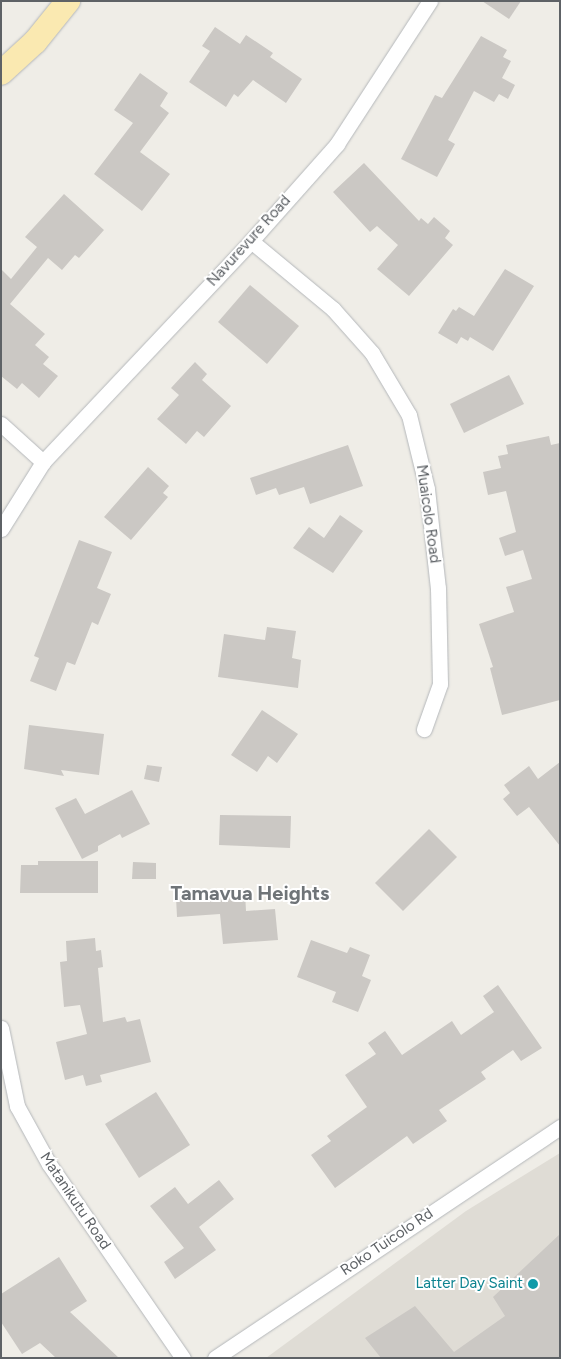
<!DOCTYPE html>
<html>
<head>
<meta charset="utf-8">
<style>
	body { margin:0 }
	#map { position:relative; width:561px; height:1359px; overflow:hidden; background:#efede7; font-family:Figtree,sans-serif }
	div>[style] { position:absolute }
	[style*='--x'] { left:calc(var(--x)*1px); top:calc(var(--y)*1px); width:calc(var(--w)*1px); rotate:calc(var(--a)*1deg) }
	.education>* { inset:0; background:#dfdcd5 }
	.building>* { inset:0; background:#cbc8c4 }
	.roads { filter:drop-shadow(0 0 1px #b4b7ba) drop-shadow(0 0 1px #b4b7ba) }
	.street>* { height:15px; margin:-7.5px; padding:0 7.5px; transform-origin:7.5px; border-radius:7.5px; background:#fff }
	.primary>* { height:24px; margin:-12px; padding:0 12px; transform-origin:12px; border-radius:12px; background:#fae9b1 }
	.dots>* { width:14px; height:14px; translate:-50% -50%; box-sizing:border-box; border:2px solid #fff; border-radius:50% }
	span { translate:-50% -50%; white-space:nowrap; text-align:center; line-height:1.15; -webkit-text-stroke:4px #fff; paint-order:stroke }
	.street-label { font-size:15px; color:#5e6266 }
	.culture-label { font-size:15px; color:#0d838f }
	.right { translate:-100% -50%; text-align:right }
	.district-label { font-size:20px; color:#6f7478; font-weight:700 }
	.frame { position:absolute; inset:0; border:2px solid #5e6266; pointer-events:none }
</style>
</head>
<body>
<div id="map">
	<div class="education">
		<i style="clip-path:polygon(560px 1153px,560px 1358px,266px 1358px,466px 1211px)"></i>
	</div>
	<div class="building">
		<i style="clip-path:polygon(482px 1px,521px 1px,509px 19px)"></i>
		<i style="clip-path:polygon(215px 27px,240px 44px,246px 35px,273px 53px,270px 57px,302px 79px,286px 103px,253px 80px,238px 97px,234px 94px,226px 107px,189px 82px,210px 51px,202px 46px)"></i>
		<i style="clip-path:polygon(481px 36px,507px 50px,503px 57px,511px 61px,502px 78px,515px 85px,508px 99px,499px 94px,494px 102px,474px 91px,448px 140px,455px 144px,437px 177px,401px 159px,435px 95px,442px 98px)"></i>
		<i style="clip-path:polygon(140px 73px,168px 93px,160px 106px,169px 113px,140px 152px,170px 174px,142px 211px,94px 174px,133px 123px,114px 110px)"></i>
		<i style="clip-path:polygon(364px 163px,419px 221px,421px 218px,428px 224px,434px 217px,450px 231px,445px 238px,453px 245px,409px 296px,377px 269px,398px 245px,377px 226px,370px 232px,333px 192px)"></i>
		<i style="clip-path:polygon(64px 194px,104px 230px,79px 258px,75px 255px,62px 270px,48px 258px,10px 304px,45px 334px,35px 345px,49px 357px,43px 364px,58px 376px,39px 398px,22px 383px,17px 389px,1px 376px,1px 269px,11px 279px,37px 247px,25px 237px)"></i>
		<i style="clip-path:polygon(505px 269px,534px 286px,493px 351px,470px 337px,468px 341px,461px 337px,457px 344px,438px 333px,453px 309px,456px 311px,459px 307px,474px 316px)"></i>
		<i style="clip-path:polygon(250px 285px,299px 326px,267px 364px,218px 322px)"></i>
		<i style="clip-path:polygon(195px 362px,207px 374px,202px 380px,231px 406px,204px 437px,197px 431px,186px 444px,157px 419px,179px 395px,171px 388px)"></i>
		<i style="clip-path:polygon(509px 375px,524px 404px,464px 433px,450px 404px)"></i>
		<i style="clip-path:polygon(549px 436px,551px 445px,560px 443px,560px 700px,502px 715px,490px 668px,493px 667px,479px 624px,514px 612px,506px 587px,532px 579px,523px 550px,505px 556px,499px 538px,516px 532px,506px 491px,488px 495px,483px 472px,501px 468px,498px 456px,508px 454px,506px 445px)"></i>
		<i style="clip-path:polygon(348px 445px,363px 486px,310px 504px,304px 487px,279px 495px,276px 488px,256px 495px,250px 478px)"></i>
		<i style="clip-path:polygon(148px 467px,169px 486px,163px 493px,168px 497px,131px 540px,104px 517px)"></i>
		<i style="clip-path:polygon(340px 515px,363px 531px,333px 573px,293px 548px,309px 527px,324px 538px)"></i>
		<i style="clip-path:polygon(79px 540px,112px 552px,97px 588px,111px 594px,98px 625px,92px 622px,75px 665px,67px 662px,56px 691px,30px 681px,39px 658px,34px 656px)"></i>
		<i style="clip-path:polygon(267px 627px,296px 631px,292px 658px,301px 660px,298px 688px,218px 677px,224px 634px,265px 640px)"></i>
		<i style="clip-path:polygon(262px 710px,298px 734px,277px 763px,268px 756px,257px 772px,231px 755px)"></i>
		<i style="clip-path:polygon(29px 725px,104px 734px,99px 775px,61px 770px,64px 776px,24px 769px)"></i>
		<i style="clip-path:polygon(560px 762px,560px 846px,529px 807px,517px 816px,503px 799px,510px 793px,504px 785px,529px 766px,538px 779px)"></i>
		<i style="clip-path:polygon(147px 765px,162px 767px,159px 782px,144px 779px)"></i>
		<i style="clip-path:polygon(132px 790px,150px 824px,122px 838px,120px 834px,98px 846px,98px 851px,82px 859px,55px 808px,76px 798px,85px 814px)"></i>
		<i style="clip-path:polygon(220px 815px,291px 816px,290px 848px,219px 845px)"></i>
		<i style="clip-path:polygon(429px 829px,457px 857px,403px 911px,375px 883px)"></i>
		<i style="clip-path:polygon(38px 861px,98px 861px,98px 893px,20px 893px,21px 865px,38px 865px)"></i>
		<i style="clip-path:polygon(133px 862px,156px 863px,156px 879px,132px 879px)"></i>
		<i style="clip-path:polygon(245px 892px,246px 911px,275px 909px,278px 940px,223px 944px,220px 914px,177px 917px,176px 897px)"></i>
		<i style="clip-path:polygon(95px 938px,96px 951px,101px 950px,103px 967px,98px 968px,103px 1022px,125px 1017px,127px 1022px,140px 1019px,151px 1062px,100px 1075px,102px 1082px,86px 1086px,83px 1075px,65px 1080px,56px 1042px,87px 1034px,80px 1005px,64px 1007px,60px 962px,67px 961px,66px 941px)"></i>
		<i style="clip-path:polygon(311px 940px,347px 953px,350px 947px,370px 955px,362px 976px,371px 980px,358px 1012px,332px 1002px,336px 992px,297px 977px)"></i>
		<i style="clip-path:polygon(498px 985px,542px 1048px,521px 1061px,513px 1050px,481px 1072px,486px 1079px,439px 1110px,447px 1121px,413px 1144px,407px 1136px,335px 1188px,311px 1155px,331px 1141px,327px 1136px,367px 1107px,345px 1075px,376px 1054px,368px 1043px,385px 1031px,402px 1055px,452px 1021px,461px 1035px,494px 1012px,483px 996px)"></i>
		<i style="clip-path:polygon(156px 1092px,190px 1145px,139px 1178px,105px 1124px)"></i>
		<i style="clip-path:polygon(219px 1180px,234px 1199px,199px 1227px,216px 1250px,175px 1279px,164px 1262px,184px 1248px,150px 1206px,175px 1187px,188px 1204px)"></i>
		<i style="clip-path:polygon(560px 1234px,560px 1358px,381px 1358px,365px 1338px,415px 1306px,454px 1352px,505px 1316px,493px 1297px)"></i>
		<i style="clip-path:polygon(59px 1257px,87px 1301px,70px 1312px,119px 1358px,56px 1358px,40px 1343px,22px 1354px,1px 1322px,1px 1294px)"></i>
	</div>
	<div class="roads">
		<div class="street">
			<i style="--x:251;--y:241;--w:107;--a:39.7"></i>
			<i style="--x:333;--y:309;--w:59;--a:48.4"></i>
			<i style="--x:372;--y:353;--w:72;--a:59.2"></i>
			<i style="--x:409;--y:415;--w:76;--a:76.3"></i>
			<i style="--x:427;--y:489;--w:100;--a:83.7"></i>
			<i style="--x:438;--y:588;--w:96;--a:88.8"></i>
			<i style="--x:440;--y:684;--w:48;--a:109.6"></i>
			<i style="--x:1;--y:424;--w:57;--a:42.1"></i>
			<i style="--x:1;--y:529;--w:79;--a:-57.9"></i>
			<i style="--x:43;--y:462;--w:303;--a:-46.7"></i>
			<i style="--x:251;--y:241;--w:130;--a:-48.4"></i>
			<i style="--x:337;--y:144;--w:171;--a:-57"></i>
			<i style="--x:1;--y:1028;--w:80;--a:78.4"></i>
			<i style="--x:17;--y:1106;--w:66;--a:61.1"></i>
			<i style="--x:49;--y:1164;--w:236;--a:55.4"></i>
			<i style="--x:215;--y:1358;--w:415;--a:-33.8"></i>
		</div>
		<div class="primary">
			<i style="--x:1;--y:73;--w:46;--a:-42.4"></i>
			<i style="--x:35;--y:42;--w:53;--a:-51.2"></i>
		</div>
	</div>
	<div class="dots">
		<i style="left:533px;top:1284px;background:#0f9aa8"></i>
	</div>
	<div class="street-label">
		<span style="left:249px;top:241px;rotate:-48deg">Navurevure Road</span>
		<span style="left:428px;top:514px;rotate:82deg">Muaicolo Road</span>
		<span style="left:75px;top:1201px;rotate:56deg">Matanikutu Road</span>
		<span style="left:387px;top:1242px;rotate:-34deg">Roko Tuicolo Rd</span>
	</div>
	<div class="culture-label">
		<span class="right" style="left:523px;top:1284px">Latter Day Saint</span>
	</div>
	<div class="district-label">
		<span style="left:250px;top:893px">Tamavua Heights</span>
	</div>
	<div class="frame"></div>
</div>
</body>
</html>
